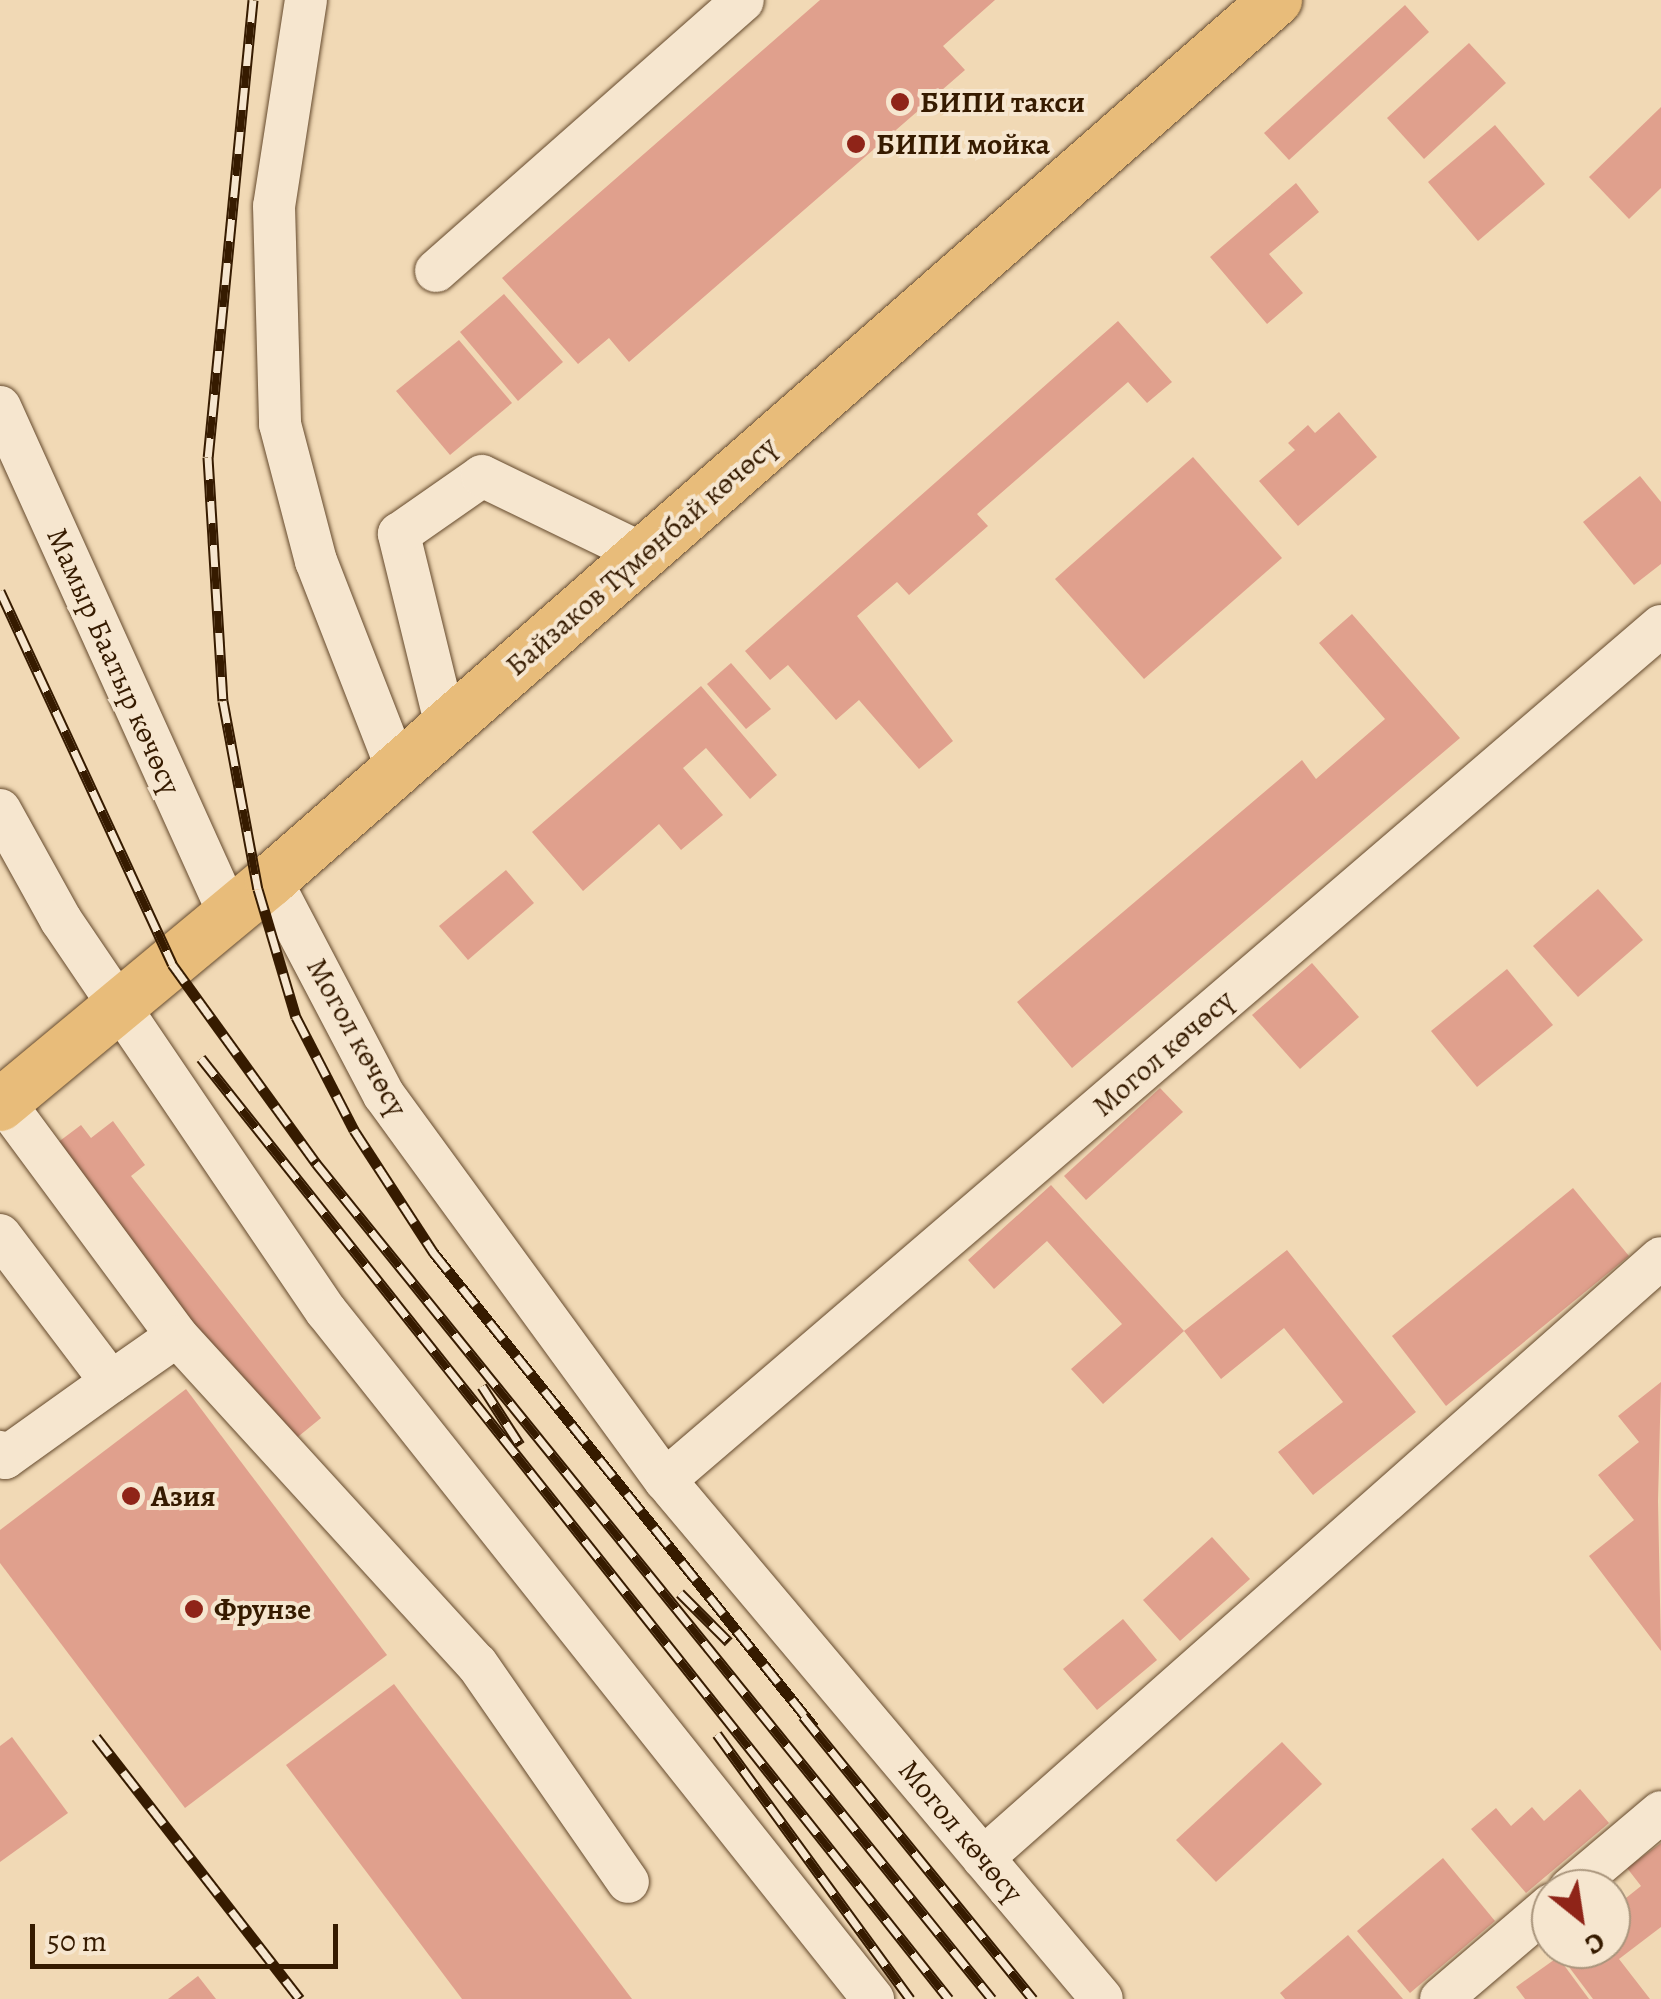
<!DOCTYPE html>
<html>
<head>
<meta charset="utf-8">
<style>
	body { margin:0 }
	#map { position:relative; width:1661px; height:1999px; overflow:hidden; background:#f1d9b5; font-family:Alegreya,serif }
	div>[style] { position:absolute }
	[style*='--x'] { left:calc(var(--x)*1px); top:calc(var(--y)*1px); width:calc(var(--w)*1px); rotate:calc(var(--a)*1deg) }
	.building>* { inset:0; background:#e0a08d }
	.roads { filter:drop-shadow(0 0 2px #654a2d) drop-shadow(0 0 2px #654a2d) }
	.minor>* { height:42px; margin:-21px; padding:0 21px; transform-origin:21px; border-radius:21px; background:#f6e6cf }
	.major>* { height:52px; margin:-26px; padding:0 26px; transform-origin:26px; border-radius:26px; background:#e8bc7a }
	.rail>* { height:11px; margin-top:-5.5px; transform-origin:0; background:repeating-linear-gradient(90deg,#f6e6cf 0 22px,#361b00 0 44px); box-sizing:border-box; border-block:2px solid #361b00 }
	.dots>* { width:28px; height:28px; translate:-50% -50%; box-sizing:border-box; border:5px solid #f6e6cf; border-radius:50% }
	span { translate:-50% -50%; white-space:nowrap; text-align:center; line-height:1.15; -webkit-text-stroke:8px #f6e6cf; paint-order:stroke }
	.poi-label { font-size:30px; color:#361b00; font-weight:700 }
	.left { translate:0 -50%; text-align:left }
	.street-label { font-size:30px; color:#361b00 }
	.north { position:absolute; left:1531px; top:1869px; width:100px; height:100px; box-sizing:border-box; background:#f6e6cf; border:2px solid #a9957c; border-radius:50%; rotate:150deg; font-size:28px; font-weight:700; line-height:40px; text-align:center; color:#361b00 }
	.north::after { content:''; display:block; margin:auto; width:35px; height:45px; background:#8f2418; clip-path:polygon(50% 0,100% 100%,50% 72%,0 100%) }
	.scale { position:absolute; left:30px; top:1924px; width:308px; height:45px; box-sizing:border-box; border:5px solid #361b00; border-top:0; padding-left:12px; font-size:30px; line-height:35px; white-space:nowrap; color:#361b00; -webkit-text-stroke:8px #f6e6cf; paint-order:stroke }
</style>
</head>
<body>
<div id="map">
	<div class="building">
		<i style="clip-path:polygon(820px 0,995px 0,943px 46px,965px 70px,629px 362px,609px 338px,578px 364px,502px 278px)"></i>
		<i style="clip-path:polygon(1405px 5px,1429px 32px,1289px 160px,1264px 133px)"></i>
		<i style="clip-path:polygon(1469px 43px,1506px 83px,1424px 159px,1387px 118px)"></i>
		<i style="clip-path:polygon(1661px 107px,1661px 188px,1629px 219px,1589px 177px)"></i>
		<i style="clip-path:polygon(1495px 125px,1545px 184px,1478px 241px,1428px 182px)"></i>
		<i style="clip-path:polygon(1296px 183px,1319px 212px,1269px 254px,1303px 293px,1267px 324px,1210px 257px)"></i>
		<i style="clip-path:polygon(504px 294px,563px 362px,518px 401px,460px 332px)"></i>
		<i style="clip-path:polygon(1118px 321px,1172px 382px,1147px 403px,1128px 382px,977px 514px,988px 526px,909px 595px,897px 582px,857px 616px,953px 741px,919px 769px,859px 700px,836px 720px,788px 665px,770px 680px,745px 651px)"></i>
		<i style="clip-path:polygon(459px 340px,512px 403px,450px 455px,396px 391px)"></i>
		<i style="clip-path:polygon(1339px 412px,1377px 457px,1298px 526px,1259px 481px,1295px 450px,1288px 443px,1308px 425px,1315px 433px)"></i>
		<i style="clip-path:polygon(1193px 457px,1282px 558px,1144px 679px,1055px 579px)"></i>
		<i style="clip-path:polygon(1640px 476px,1661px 502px,1661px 564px,1634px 585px,1583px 522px)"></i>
		<i style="clip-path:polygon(1352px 614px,1460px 738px,1072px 1068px,1017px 1002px,1302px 760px,1316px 779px,1385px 719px,1319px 643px)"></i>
		<i style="clip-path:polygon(731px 663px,771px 709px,746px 729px,707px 684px)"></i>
		<i style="clip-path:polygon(701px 686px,777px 775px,750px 799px,706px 748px,683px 768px,723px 815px,681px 850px,659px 824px,583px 891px,532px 832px)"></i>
		<i style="clip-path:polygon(506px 870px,534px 903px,468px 960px,439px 926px)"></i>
		<i style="clip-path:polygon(1598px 889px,1643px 940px,1578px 997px,1533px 946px)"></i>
		<i style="clip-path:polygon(1312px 963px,1359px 1017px,1300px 1069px,1252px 1015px)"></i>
		<i style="clip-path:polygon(1507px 969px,1553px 1025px,1477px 1087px,1431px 1031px)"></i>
		<i style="clip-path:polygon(1160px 1088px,1183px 1112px,1086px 1200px,1064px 1176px)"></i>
		<i style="clip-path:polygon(113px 1121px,145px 1165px,131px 1176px,321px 1418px,283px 1449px,53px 1146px,81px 1125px,91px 1138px)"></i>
		<i style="clip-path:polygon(1051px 1185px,1184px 1331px,1287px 1250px,1416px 1412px,1313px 1495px,1278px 1452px,1343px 1402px,1284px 1328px,1221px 1379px,1184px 1331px,1103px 1404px,1071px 1369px,1122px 1324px,1047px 1241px,994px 1289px,968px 1260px)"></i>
		<i style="clip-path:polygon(1573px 1188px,1629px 1256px,1446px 1406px,1392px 1336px)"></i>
		<i style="clip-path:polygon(1661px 1382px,1658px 1501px,1661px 1651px,1589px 1556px,1634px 1520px,1598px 1475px,1639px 1442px,1618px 1416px)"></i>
		<i style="clip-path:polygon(186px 1389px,387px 1655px,185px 1808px,0 1563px,0 1530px)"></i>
		<i style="clip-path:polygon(1212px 1537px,1250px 1579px,1180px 1641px,1143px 1600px)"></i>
		<i style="clip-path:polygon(1123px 1619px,1157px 1660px,1097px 1710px,1063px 1669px)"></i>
		<i style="clip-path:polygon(394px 1684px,632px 1999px,462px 1999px,286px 1765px)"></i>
		<i style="clip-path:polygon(12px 1737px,68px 1813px,0 1862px,0 1746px)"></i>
		<i style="clip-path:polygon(1282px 1742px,1322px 1784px,1216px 1882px,1176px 1840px)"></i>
		<i style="clip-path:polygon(1580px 1789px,1609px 1823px,1526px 1893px,1471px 1829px,1496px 1808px,1511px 1826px,1532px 1807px,1544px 1821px)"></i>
		<i style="clip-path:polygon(1661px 1843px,1661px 1927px,1619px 1959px,1650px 1999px,1593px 1999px,1557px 1951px,1611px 1949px,1611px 1910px,1641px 1886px,1627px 1868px)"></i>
		<i style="clip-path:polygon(1443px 1858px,1495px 1921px,1410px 1993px,1357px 1931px)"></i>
		<i style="clip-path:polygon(1348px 1935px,1403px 1999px,1285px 1999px,1280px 1993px)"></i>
		<i style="clip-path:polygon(1558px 1957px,1589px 1999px,1525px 1999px,1516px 1987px)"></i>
		<i style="clip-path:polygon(198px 1976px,216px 1999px,168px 1999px)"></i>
	</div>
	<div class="roads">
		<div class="minor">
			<i style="--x:306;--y:0;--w:208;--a:98.8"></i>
			<i style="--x:274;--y:206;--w:218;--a:88.4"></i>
			<i style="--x:280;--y:424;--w:142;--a:75.3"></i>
			<i style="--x:316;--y:561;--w:223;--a:68.7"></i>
			<i style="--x:436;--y:271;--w:409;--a:-41.4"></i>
			<i style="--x:0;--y:407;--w:556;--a:65.69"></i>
			<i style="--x:446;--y:726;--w:198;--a:-103.8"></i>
			<i style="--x:399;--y:534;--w:101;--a:-34.9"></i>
			<i style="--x:482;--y:476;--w:179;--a:25.8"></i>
			<i style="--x:0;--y:810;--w:126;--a:61"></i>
			<i style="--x:61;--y:920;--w:472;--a:55.9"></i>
			<i style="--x:326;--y:1311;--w:879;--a:51.51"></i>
			<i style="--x:271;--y:880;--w:243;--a:62.3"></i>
			<i style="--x:384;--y:1095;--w:477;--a:53.9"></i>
			<i style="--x:665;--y:1480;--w:678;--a:49.9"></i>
			<i style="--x:4;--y:1102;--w:291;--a:53.5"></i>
			<i style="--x:177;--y:1336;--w:445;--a:47.6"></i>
			<i style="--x:477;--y:1664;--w:265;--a:55.3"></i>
			<i style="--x:0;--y:1235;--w:184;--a:52.9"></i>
			<i style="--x:111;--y:1382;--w:130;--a:144.4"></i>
			<i style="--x:5;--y:1458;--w:8;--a:-130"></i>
			<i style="--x:111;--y:1382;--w:80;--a:-34.9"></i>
			<i style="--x:665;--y:1480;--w:1312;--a:-40.61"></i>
			<i style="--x:983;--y:1858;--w:905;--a:-41.51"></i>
			<i style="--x:1570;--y:1889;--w:119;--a:-40.2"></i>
			<i style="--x:1441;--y:1999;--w:145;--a:-40.5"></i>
		</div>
		<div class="major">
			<i style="--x:0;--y:1105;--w:352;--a:-39.7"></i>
			<i style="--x:271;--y:880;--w:1336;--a:-41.21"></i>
		</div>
	</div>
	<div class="rail">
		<i style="--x:253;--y:0;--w:459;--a:95.6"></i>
		<i style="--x:208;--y:457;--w:244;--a:86.5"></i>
		<i style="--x:223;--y:701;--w:191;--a:79.5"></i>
		<i style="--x:258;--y:889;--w:134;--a:73.5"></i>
		<i style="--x:296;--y:1017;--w:127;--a:62.8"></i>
		<i style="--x:354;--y:1130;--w:147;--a:57"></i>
		<i style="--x:434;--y:1253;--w:608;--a:51.28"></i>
		<i style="--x:0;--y:591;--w:411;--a:65.2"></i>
		<i style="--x:172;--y:964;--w:246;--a:54.1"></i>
		<i style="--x:316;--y:1163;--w:1075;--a:51.04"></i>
		<i style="--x:201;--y:1058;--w:1202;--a:51.52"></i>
		<i style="--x:482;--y:1386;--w:70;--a:57.2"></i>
		<i style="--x:680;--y:1593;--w:69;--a:45"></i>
		<i style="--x:803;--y:1716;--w:365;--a:50.9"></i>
		<i style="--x:717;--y:1734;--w:328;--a:53.9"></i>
		<i style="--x:96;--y:1737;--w:332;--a:52.1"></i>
	</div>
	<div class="dots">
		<i style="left:900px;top:102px;background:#8f2418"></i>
		<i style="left:856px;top:144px;background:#8f2418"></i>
		<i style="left:131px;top:1496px;background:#8f2418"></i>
		<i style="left:194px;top:1609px;background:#8f2418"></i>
	</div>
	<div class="poi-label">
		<span class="left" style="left:920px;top:102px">БИПИ такси</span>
		<span class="left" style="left:876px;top:144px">БИПИ мойка</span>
		<span class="left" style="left:151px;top:1496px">Азия</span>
		<span class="left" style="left:214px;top:1609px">Фрунзе</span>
	</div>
	<div class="street-label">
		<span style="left:641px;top:556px;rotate:-41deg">Байзаков Түмөнбай көчөсү</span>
		<span style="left:114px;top:661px;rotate:66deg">Мамыр Баатыр көчөсү</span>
		<span style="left:357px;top:1037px;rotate:61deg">Могол көчөсү</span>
		<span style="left:1163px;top:1053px;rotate:-41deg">Могол көчөсү</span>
		<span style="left:961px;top:1831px;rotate:50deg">Могол көчөсү</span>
	</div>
	<div class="north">С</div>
	<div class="scale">50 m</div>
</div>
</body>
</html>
